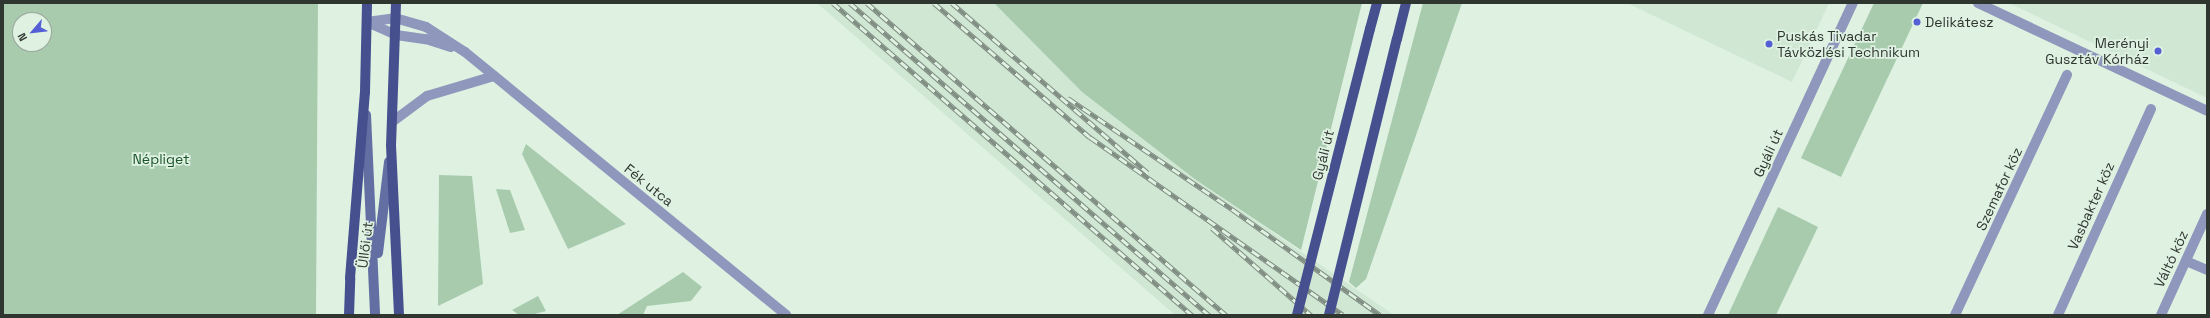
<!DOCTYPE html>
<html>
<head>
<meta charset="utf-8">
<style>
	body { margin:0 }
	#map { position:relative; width:2210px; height:318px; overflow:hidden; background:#dff2e2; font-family:"Space Grotesk",sans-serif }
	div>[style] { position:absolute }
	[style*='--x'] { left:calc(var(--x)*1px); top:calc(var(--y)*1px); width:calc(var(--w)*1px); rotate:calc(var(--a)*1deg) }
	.built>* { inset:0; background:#cfe7d3 }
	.green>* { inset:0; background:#a8cbae }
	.street>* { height:10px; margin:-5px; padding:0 5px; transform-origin:5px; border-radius:5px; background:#8f97bc }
	.secondary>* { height:10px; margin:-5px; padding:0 5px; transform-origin:5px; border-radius:5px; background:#636ea2 }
	.primary>* { height:10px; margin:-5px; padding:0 5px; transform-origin:5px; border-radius:5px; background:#46508f }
	.rail>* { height:4.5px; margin-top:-2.25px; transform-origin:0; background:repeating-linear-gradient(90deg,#dff2e2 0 9px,#808d82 0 18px); box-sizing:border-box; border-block:1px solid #808d82 }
	.primary-bridge>* { height:10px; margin:-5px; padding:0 5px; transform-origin:5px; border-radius:5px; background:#46508f }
	.dots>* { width:11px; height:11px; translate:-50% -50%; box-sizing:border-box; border:2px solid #dff2e2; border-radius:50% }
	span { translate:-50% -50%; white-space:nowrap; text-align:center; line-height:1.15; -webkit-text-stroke:3.5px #dff2e2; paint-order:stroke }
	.poi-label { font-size:14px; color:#2f3630 }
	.left { translate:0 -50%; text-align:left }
	.right { translate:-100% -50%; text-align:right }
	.street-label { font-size:14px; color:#2f3630 }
	.park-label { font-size:14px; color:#1a532a }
	.frame { position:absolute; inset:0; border:4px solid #2f3630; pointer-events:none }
	.north { position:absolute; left:12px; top:12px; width:40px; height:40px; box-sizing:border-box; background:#dff2e2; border:1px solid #99a79b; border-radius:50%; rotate:242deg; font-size:11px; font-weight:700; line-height:16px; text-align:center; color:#2f3630 }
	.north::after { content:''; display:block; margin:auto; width:14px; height:18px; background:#545fd6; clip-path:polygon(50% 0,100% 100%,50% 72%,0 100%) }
</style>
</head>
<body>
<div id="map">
	<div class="built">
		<i style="clip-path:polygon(817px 3px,994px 3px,1082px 92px,1196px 180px,1394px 315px,1175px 315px)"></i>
		<i style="clip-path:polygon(1627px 3px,1829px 3px,1792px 82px)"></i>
		<i style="clip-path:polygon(2009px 3px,2207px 3px,2207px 98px)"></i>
	</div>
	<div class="green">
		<i style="clip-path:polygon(evenodd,3px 3px,318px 3px,316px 315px,3px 315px,3px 3px,20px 20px,44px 20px,44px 44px,20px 44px,20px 20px)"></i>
		<i style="clip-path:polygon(994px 3px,1362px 3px,1301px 250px,1196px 180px,1082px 92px)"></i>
		<i style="clip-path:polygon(1423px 3px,1462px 3px,1366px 279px,1356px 288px,1349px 282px)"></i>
		<i style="clip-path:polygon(1874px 3px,1923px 3px,1841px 177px,1801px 158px)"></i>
		<i style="clip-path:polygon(526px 144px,626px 224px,568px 249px,522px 154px)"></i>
		<i style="clip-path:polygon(439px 175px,472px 176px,483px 284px,438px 306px)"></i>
		<i style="clip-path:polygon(496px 189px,510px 190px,525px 230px,510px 233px)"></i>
		<i style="clip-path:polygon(1778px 207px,1818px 227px,1776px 315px,1728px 315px)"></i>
		<i style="clip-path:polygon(683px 272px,702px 287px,691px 301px,647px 306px,643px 315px,617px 315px)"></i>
		<i style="clip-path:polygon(538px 296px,546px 311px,531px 315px,519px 315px,512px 310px)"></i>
	</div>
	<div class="street">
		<i style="--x:1978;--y:3;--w:253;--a:25.2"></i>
		<i style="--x:367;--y:22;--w:28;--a:-8"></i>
		<i style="--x:395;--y:18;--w:32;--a:16"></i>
		<i style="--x:426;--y:27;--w:46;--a:32.7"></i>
		<i style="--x:465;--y:52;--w:415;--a:39.3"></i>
		<i style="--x:367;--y:22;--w:32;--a:24"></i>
		<i style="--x:396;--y:35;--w:30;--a:8"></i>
		<i style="--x:426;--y:39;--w:26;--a:18"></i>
		<i style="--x:392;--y:122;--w:44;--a:-36.6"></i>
		<i style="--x:427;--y:96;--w:70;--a:-16.6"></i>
		<i style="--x:2186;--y:261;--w:23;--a:23"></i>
		<i style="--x:1708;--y:315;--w:344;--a:-65.1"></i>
		<i style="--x:1955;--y:315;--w:265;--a:-65"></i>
		<i style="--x:2058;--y:315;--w:226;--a:-65.7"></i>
		<i style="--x:2161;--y:315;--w:111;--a:-65.5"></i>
	</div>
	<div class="secondary">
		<i style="--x:366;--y:115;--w:200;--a:87.4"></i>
		<i style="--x:378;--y:253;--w:92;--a:-83.1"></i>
	</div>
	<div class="primary">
		<i style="--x:396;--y:3;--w:142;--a:92"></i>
		<i style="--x:391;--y:145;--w:170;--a:87.3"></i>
		<i style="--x:1370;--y:29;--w:27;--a:-75"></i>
		<i style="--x:1397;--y:39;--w:37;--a:-76"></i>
		<i style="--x:349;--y:315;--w:37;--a:-88"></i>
		<i style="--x:350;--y:278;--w:187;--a:-85.4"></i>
		<i style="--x:365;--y:92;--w:89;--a:-88.7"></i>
	</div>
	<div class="rail">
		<i style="--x:833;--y:3;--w:476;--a:41"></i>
		<i style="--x:850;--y:3;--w:476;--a:41"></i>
		<i style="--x:867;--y:3;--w:476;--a:41"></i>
		<i style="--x:934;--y:3;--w:206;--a:40.7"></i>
		<i style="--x:1090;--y:137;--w:309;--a:35.1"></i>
		<i style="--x:952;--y:3;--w:259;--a:40.9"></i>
		<i style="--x:1068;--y:98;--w:198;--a:34.1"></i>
		<i style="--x:1232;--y:209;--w:182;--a:35.6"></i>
		<i style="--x:1212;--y:228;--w:132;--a:41.3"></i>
	</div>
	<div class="primary-bridge">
		<i style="--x:1297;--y:315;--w:295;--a:-75.7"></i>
		<i style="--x:1329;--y:315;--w:284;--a:-76.2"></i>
	</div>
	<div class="dots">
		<i style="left:1917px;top:22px;background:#545fd6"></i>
		<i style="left:1769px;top:44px;background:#545fd6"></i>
		<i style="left:2158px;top:51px;background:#545fd6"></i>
	</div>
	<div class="poi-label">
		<span class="left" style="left:1925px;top:22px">Delikátesz</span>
		<span class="left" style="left:1777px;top:44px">Puskás Tivadar<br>Távközlési Technikum</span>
		<span class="right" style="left:2149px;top:51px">Merényi<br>Gusztáv Kórház</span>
	</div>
	<div class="street-label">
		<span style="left:1768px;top:153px;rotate:-65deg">Gyáli út</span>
		<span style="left:1323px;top:155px;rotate:-76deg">Gyáli út</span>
		<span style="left:649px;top:185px;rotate:39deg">Fék utca</span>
		<span style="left:1999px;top:189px;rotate:-65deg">Szemafor köz</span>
		<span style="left:2091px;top:206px;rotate:-66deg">Vasbakter köz</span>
		<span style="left:365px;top:245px;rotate:-83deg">Üllői út</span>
		<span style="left:2171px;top:259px;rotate:-65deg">Váltó köz</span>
	</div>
	<div class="park-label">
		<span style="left:161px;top:159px">Népliget</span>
	</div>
	<div class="frame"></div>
	<div class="north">N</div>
</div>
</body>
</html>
